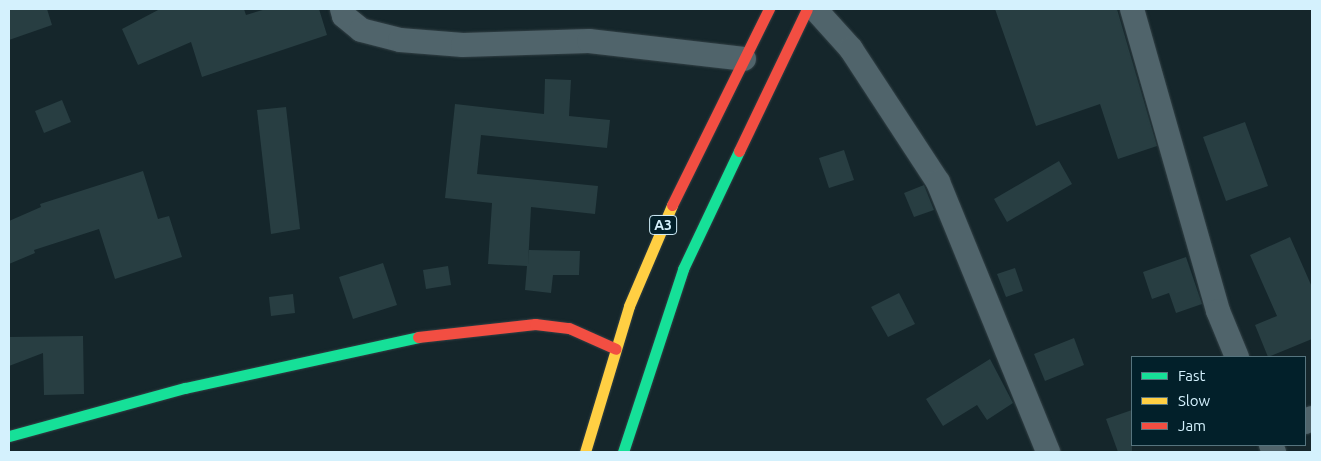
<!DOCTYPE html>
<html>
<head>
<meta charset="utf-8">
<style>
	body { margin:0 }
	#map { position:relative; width:1321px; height:461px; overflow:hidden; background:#15262b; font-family:Ubuntu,sans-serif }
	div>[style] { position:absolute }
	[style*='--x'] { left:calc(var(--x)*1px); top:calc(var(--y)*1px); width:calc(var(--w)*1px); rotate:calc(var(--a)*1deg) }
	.building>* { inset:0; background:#283e42 }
	.roads { filter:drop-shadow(0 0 1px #324045) drop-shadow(0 0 1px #324045) }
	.street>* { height:24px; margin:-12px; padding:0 12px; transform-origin:12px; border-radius:12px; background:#50646b }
	.fast>* { height:11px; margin:-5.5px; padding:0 5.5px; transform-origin:5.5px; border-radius:5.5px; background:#16e098 }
	.slow>* { height:11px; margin:-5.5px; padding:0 5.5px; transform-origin:5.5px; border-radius:5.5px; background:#ffcf43 }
	.jam>* { height:11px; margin:-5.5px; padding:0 5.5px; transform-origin:5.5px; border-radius:5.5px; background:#f24e42 }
	span { translate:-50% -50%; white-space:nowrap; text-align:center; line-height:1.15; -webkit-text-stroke:4.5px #02202a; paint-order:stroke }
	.shield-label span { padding:1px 4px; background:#02202a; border:1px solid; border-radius:4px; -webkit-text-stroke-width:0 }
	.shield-label { font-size:14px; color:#d4f1fd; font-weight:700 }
	.frame { position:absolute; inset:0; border:10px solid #d4f1fd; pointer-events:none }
	.legend { position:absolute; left:1131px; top:356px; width:175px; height:90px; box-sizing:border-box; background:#02202a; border:1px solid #56747e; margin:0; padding:6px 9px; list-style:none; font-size:15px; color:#d4f1fd }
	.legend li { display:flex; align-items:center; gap:10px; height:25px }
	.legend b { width:25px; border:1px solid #56747e }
</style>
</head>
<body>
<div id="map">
	<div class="building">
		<i style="clip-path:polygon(9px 9px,47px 9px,52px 25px,9px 40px)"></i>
		<i style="clip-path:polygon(160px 9px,244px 9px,246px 15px,266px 9px,319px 9px,327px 35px,202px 77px,191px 42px,138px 65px,122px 29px)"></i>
		<i style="clip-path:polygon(995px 9px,1117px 9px,1157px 146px,1118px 159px,1100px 104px,1036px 126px)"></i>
		<i style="clip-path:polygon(545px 79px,571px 80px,569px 116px,610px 120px,607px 148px,481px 135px,477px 174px,598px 186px,595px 214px,531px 207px,528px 265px,529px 250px,580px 251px,579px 275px,553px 275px,551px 293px,525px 290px,527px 266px,488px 264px,492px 203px,445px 198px,455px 104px,544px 114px)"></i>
		<i style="clip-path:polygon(62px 100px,71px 122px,44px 133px,35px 111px)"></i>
		<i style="clip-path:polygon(286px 107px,300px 229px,271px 234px,257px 110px)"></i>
		<i style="clip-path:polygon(1245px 122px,1268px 186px,1226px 201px,1203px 137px)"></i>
		<i style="clip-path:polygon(844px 150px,854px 180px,829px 188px,819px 158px)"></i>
		<i style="clip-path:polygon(1059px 161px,1072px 184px,1007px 222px,994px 199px)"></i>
		<i style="clip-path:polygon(143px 171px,158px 219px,169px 216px,182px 257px,115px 279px,99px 229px,34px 250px,35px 253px,9px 264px,9px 221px,41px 207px,40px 204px)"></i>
		<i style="clip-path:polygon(924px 185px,934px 210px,914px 217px,904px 193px)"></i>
		<i style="clip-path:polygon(1290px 237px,1312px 287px,1312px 339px,1268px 357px,1255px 325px,1277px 316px,1250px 255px)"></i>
		<i style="clip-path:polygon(1186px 257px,1202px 304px,1176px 313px,1169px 293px,1152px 299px,1143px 272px)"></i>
		<i style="clip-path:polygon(383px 263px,397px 305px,353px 319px,339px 277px)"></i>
		<i style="clip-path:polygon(448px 266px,451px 285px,426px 289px,423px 270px)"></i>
		<i style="clip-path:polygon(1015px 268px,1023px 291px,1006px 297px,997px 274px)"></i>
		<i style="clip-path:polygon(899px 293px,915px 324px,888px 337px,871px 307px)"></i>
		<i style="clip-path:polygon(293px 294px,295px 313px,271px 316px,269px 297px)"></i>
		<i style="clip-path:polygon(83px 336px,84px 394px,44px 395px,43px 353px,9px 366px,9px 337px)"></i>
		<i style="clip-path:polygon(1074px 338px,1084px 365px,1045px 381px,1034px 354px)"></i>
		<i style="clip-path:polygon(990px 359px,1013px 403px,987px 420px,977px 405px,943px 426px,926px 399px)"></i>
		<i style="clip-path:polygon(1132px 410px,1132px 452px,1118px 452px,1106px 419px)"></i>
	</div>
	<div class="roads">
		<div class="street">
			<i style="--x:342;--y:9;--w:7;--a:74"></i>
			<i style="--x:344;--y:16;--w:22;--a:39"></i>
			<i style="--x:361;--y:30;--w:40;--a:14.4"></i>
			<i style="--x:400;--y:40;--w:63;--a:4.5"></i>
			<i style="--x:463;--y:45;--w:126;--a:-1.8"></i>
			<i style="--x:589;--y:41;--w:156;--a:6.6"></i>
			<i style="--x:815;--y:9;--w:54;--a:48"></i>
			<i style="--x:851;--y:49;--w:159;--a:56.8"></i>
			<i style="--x:938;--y:182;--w:292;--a:67.8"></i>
			<i style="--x:1132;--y:9;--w:314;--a:74.1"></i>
			<i style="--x:1218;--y:311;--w:50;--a:67.6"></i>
			<i style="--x:1305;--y:422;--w:8;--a:-30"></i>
			<i style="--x:1271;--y:445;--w:8;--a:67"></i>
		</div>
		<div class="fast">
			<i style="--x:9;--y:436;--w:182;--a:-15.3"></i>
			<i style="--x:185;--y:388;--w:239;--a:-12.3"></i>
			<i style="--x:623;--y:452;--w:193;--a:-71.8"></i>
			<i style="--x:683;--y:269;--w:131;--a:-64.6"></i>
		</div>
		<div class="slow">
			<i style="--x:585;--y:452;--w:152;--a:-73.2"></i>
			<i style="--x:629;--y:306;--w:110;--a:-66.9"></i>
		</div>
		<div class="jam">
			<i style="--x:739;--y:151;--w:157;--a:-64.4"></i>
			<i style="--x:672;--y:205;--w:219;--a:-63.7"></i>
			<i style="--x:418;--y:337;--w:118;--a:-6.3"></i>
			<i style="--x:535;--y:324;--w:34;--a:7"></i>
			<i style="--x:569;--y:328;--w:51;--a:24.1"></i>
		</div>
	</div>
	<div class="shield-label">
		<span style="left:663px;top:225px">A3</span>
	</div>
	<div class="frame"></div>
	<ul class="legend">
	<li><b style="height:6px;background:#16e098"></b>Fast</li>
	<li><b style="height:6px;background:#ffcf43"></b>Slow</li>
	<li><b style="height:6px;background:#f24e42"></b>Jam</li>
	</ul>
</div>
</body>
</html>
